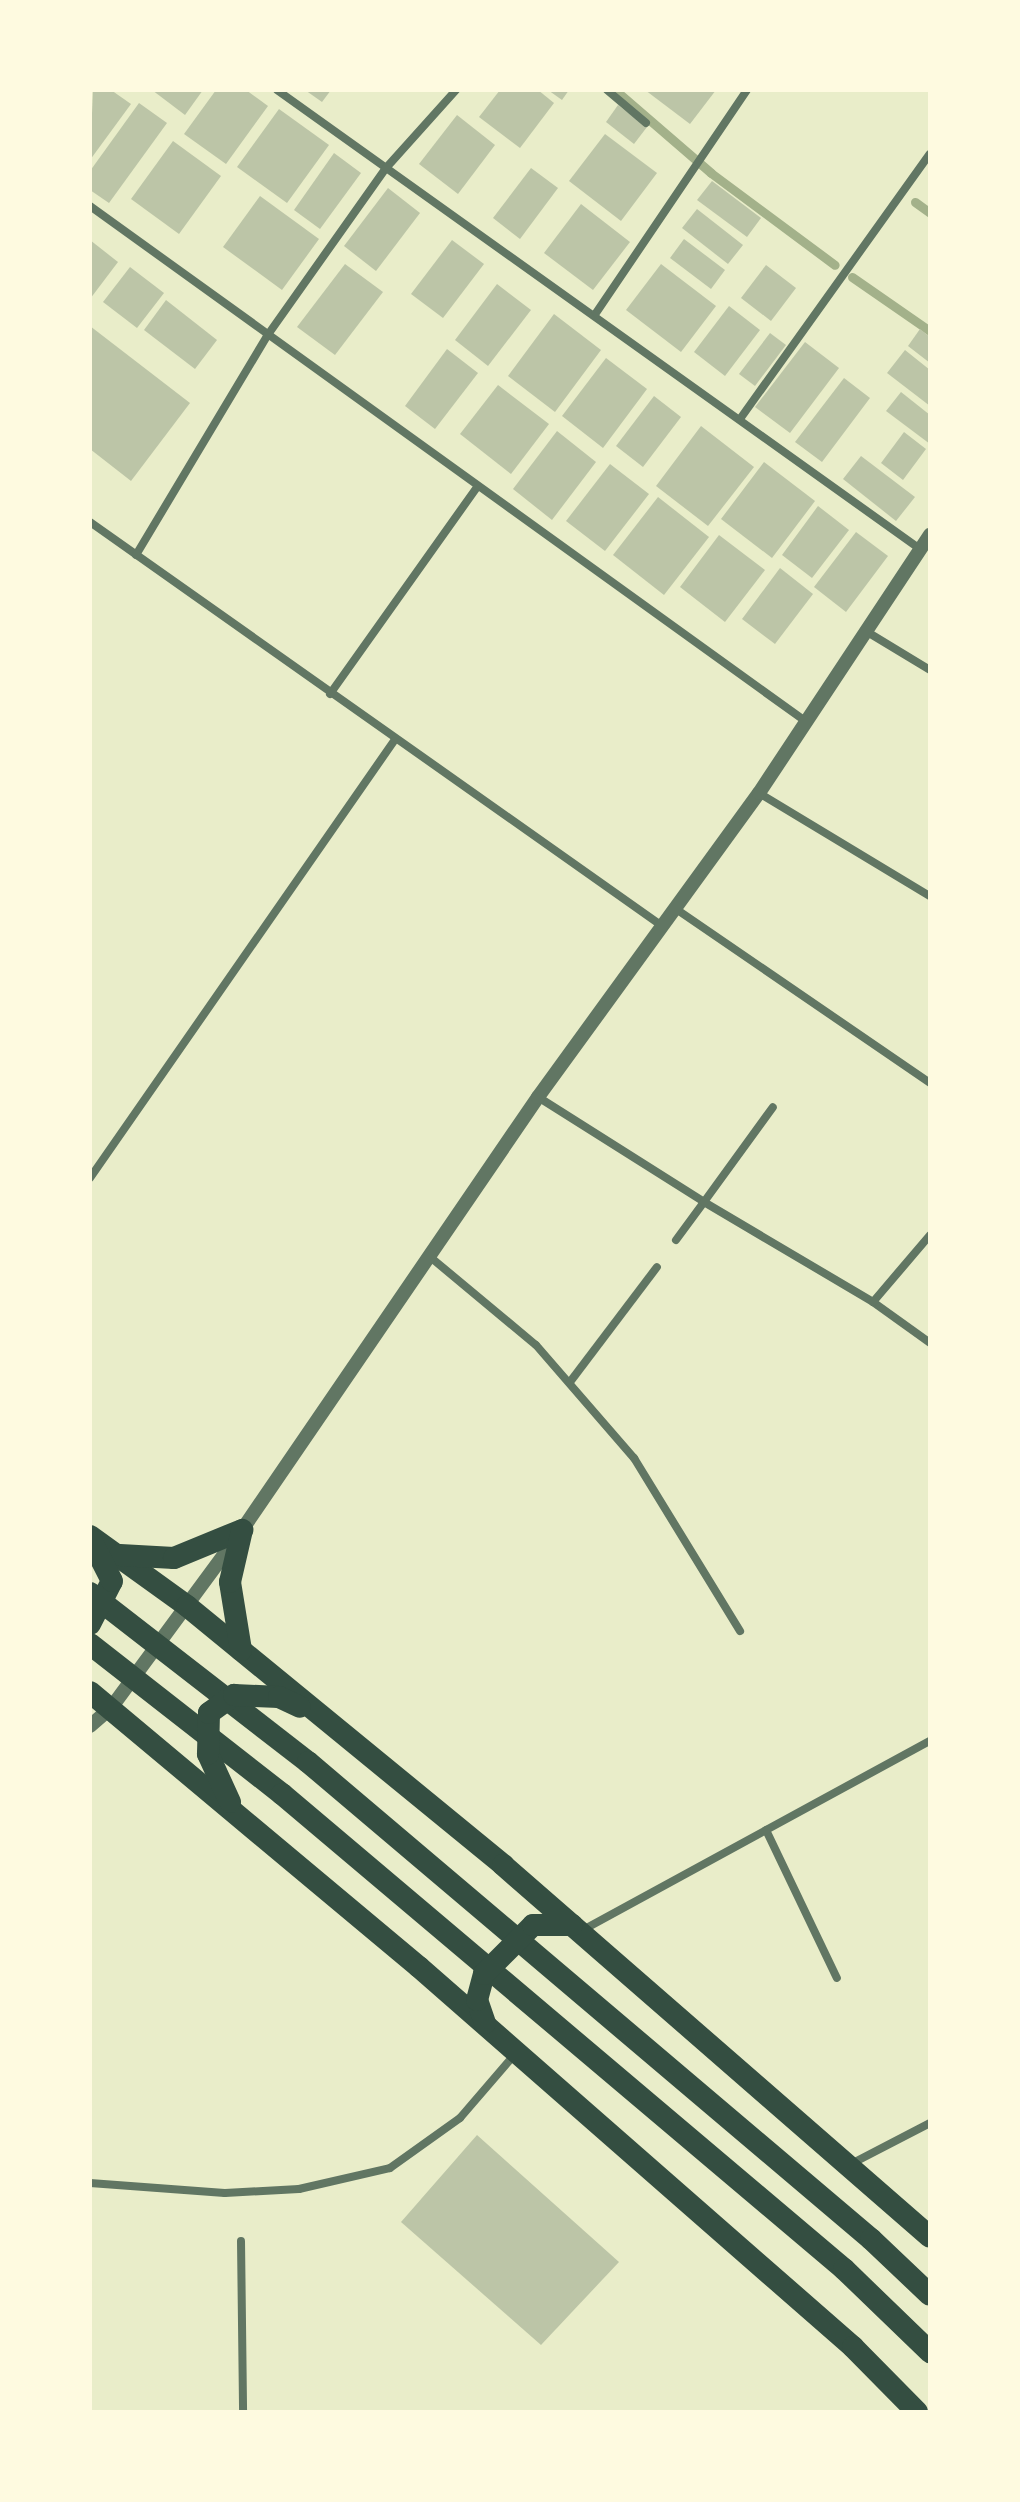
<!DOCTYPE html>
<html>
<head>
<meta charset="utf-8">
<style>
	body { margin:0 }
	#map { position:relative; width:1020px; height:2502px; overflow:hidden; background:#e9edc9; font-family:Inter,sans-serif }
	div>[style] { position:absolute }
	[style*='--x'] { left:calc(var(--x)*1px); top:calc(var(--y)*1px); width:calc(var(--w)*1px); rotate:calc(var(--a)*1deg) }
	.stream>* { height:9px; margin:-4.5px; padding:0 4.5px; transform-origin:4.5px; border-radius:4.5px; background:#a3b18a }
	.building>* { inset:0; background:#bcc5a7 }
	.minor>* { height:8px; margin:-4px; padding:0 4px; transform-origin:4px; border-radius:4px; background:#617663 }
	.tertiary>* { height:14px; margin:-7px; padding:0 7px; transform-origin:7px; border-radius:7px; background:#617663 }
	.trunk>* { height:22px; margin:-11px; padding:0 11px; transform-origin:11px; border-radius:11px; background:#344e41 }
	span { translate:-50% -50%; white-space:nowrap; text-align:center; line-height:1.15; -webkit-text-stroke:6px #fefae0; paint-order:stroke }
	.frame { position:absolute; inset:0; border:92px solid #fefae0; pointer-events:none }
</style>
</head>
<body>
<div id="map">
	<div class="stream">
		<i style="--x:615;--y:90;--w:127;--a:40.8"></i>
		<i style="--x:711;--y:173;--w:154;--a:36.6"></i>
		<i style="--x:915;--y:202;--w:19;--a:36"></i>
		<i style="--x:852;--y:277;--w:95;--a:34.7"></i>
	</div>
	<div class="building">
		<i style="clip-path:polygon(93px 90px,111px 90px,131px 104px,90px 160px)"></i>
		<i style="clip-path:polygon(152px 90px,203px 90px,185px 115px)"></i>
		<i style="clip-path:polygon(216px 90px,246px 90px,268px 106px,226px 164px,184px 134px)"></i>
		<i style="clip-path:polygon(305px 90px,331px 90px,322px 102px)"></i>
		<i style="clip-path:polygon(500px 90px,538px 90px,554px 103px,520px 148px,479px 117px)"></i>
		<i style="clip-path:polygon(548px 90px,569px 90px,562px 100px)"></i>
		<i style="clip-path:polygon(645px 90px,716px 90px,690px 124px)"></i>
		<i style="clip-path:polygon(139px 103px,167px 123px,109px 203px,90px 190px,90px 171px)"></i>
		<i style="clip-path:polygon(618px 105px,647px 127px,634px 144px,606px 122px)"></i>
		<i style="clip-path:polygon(279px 109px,329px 145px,287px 203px,237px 167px)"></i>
		<i style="clip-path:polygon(457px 115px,495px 145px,458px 194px,419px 164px)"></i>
		<i style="clip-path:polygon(605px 134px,657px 173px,621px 221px,569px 181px)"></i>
		<i style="clip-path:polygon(173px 141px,221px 176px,179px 234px,131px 199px)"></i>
		<i style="clip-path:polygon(334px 153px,361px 173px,320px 229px,294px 210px)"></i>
		<i style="clip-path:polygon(531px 168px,558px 188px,520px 239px,493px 218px)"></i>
		<i style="clip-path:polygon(712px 181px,761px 218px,747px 237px,697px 200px)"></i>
		<i style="clip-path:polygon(388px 188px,420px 213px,376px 271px,344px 246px)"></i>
		<i style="clip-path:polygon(260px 196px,319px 239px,282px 290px,223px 247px)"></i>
		<i style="clip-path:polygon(581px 204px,630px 242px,593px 290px,544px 253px)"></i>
		<i style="clip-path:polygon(697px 209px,743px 245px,728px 264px,682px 228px)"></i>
		<i style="clip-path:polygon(684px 239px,725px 270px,711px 289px,670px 258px)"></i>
		<i style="clip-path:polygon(90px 240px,118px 262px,90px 299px)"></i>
		<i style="clip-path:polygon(452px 240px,484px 264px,443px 318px,411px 294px)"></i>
		<i style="clip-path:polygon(345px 264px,383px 292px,335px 355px,297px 327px)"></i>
		<i style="clip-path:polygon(661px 264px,716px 306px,681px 352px,626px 310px)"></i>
		<i style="clip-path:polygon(766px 265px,796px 288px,771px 321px,741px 298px)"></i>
		<i style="clip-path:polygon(130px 267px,164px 293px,137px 328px,103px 302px)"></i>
		<i style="clip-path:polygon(497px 284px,531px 310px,488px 366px,455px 340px)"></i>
		<i style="clip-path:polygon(166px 300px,217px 340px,195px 369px,144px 330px)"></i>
		<i style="clip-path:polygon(729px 306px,760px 330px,725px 376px,694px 352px)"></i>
		<i style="clip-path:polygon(554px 314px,601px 350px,555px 412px,508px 376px)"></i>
		<i style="clip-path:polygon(90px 326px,190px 403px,131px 481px,90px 449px)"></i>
		<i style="clip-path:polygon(920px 329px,930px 337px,930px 363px,908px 346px)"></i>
		<i style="clip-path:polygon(770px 333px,786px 345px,755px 386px,739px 374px)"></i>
		<i style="clip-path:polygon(805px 342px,839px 368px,790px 433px,755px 407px)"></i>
		<i style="clip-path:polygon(447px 349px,478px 373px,435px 429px,405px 406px)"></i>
		<i style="clip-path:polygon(905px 350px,930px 370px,930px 406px,887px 373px)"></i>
		<i style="clip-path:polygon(606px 358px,647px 389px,603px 448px,562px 416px)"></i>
		<i style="clip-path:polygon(844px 378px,870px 398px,822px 462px,795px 442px)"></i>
		<i style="clip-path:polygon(498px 385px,549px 424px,511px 474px,460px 434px)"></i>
		<i style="clip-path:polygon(901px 392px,930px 415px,930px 444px,886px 411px)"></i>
		<i style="clip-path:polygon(654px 396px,681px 417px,643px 467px,616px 446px)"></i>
		<i style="clip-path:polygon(701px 426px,754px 467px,708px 526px,656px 486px)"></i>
		<i style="clip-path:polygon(557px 431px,596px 462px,552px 520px,513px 489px)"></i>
		<i style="clip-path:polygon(904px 432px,926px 449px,903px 480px,881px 463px)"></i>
		<i style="clip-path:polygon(861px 456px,915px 497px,896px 521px,843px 479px)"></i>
		<i style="clip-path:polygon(764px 462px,815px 501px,772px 558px,721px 519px)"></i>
		<i style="clip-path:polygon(610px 464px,649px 494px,605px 551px,566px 521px)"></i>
		<i style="clip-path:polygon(658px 497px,709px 537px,664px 595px,613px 555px)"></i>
		<i style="clip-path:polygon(818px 506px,849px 530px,812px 578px,782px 555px)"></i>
		<i style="clip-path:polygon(856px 532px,888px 556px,846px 612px,814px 587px)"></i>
		<i style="clip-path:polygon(719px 535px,765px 570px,725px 622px,680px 587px)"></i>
		<i style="clip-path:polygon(780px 568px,813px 594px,775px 644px,742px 619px)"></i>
		<i style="clip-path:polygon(477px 2135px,619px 2262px,541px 2345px,401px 2222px)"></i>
	</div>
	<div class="minor">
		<i style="--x:277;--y:90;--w:790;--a:35.52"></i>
		<i style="--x:607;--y:90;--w:51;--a:40.2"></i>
		<i style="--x:90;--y:206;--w:881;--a:35.76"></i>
		<i style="--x:596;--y:313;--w:269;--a:-55.9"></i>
		<i style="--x:740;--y:419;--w:326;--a:-54.4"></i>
		<i style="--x:90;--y:522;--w:700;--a:35.23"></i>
		<i style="--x:136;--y:555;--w:255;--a:-59.1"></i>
		<i style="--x:267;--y:336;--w:206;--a:-54.7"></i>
		<i style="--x:386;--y:168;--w:105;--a:-48.1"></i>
		<i style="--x:864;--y:630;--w:77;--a:31.2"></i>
		<i style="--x:330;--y:694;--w:254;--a:-54.6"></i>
		<i style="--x:759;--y:793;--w:200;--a:31.1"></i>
		<i style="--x:676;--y:909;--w:308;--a:34.4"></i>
		<i style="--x:538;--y:1097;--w:196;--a:32.3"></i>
		<i style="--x:704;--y:1202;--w:117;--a:-54"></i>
		<i style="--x:90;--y:1178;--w:532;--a:-55.18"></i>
		<i style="--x:676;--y:1240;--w:47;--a:-53.6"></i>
		<i style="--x:704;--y:1202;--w:196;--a:30.6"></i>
		<i style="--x:873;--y:1302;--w:70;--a:35.7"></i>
		<i style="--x:429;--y:1256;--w:139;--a:39.8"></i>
		<i style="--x:536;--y:1345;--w:150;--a:49.1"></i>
		<i style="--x:634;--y:1458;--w:203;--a:58.5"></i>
		<i style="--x:873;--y:1302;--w:88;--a:-49.6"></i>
		<i style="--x:570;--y:1382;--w:144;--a:-52.9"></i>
		<i style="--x:766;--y:1830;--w:164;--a:64.4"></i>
		<i style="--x:581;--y:1931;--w:397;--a:-28.6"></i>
		<i style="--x:849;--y:2165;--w:91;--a:-27.4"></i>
		<i style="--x:90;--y:2183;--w:135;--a:4.2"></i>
		<i style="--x:225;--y:2193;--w:74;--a:-3.1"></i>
		<i style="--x:299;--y:2189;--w:93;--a:-13"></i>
		<i style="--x:390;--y:2168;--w:86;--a:-35.5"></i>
		<i style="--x:460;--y:2118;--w:86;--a:-49.3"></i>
		<i style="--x:241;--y:2241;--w:171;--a:89.3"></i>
	</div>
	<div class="tertiary">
		<i style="--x:90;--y:1726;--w:28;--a:-41"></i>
		<i style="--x:111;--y:1708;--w:221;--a:-53.6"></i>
		<i style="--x:242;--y:1530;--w:525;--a:-55.64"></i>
		<i style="--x:538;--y:1097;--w:376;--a:-54"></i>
		<i style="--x:759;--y:793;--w:310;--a:-56.5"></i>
	</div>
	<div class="trunk">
		<i style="--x:90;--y:1536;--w:120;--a:35.8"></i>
		<i style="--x:187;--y:1606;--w:409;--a:39.3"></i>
		<i style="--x:503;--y:1865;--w:566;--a:41.06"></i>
		<i style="--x:120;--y:1555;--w:54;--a:3.2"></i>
		<i style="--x:174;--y:1558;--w:74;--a:-22.4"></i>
		<i style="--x:90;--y:1593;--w:276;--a:37.8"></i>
		<i style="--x:308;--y:1762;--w:738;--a:40.27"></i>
		<i style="--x:871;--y:2239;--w:81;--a:43.5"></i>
		<i style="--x:90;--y:1624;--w:48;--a:-62.9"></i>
		<i style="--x:112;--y:1581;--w:46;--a:-117.1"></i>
		<i style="--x:90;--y:1644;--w:244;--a:38"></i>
		<i style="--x:282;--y:1794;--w:736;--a:40.2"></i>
		<i style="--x:844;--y:2269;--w:120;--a:44"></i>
		<i style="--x:241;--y:1650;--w:69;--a:-99.2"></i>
		<i style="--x:230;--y:1582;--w:53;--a:-77"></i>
		<i style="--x:90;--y:1692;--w:429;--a:39.9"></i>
		<i style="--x:419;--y:1967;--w:577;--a:41.2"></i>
		<i style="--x:853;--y:2347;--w:91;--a:45.4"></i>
		<i style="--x:230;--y:1802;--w:53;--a:-114.6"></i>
		<i style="--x:208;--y:1754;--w:41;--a:-88.6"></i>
		<i style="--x:209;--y:1713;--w:31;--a:-36"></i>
		<i style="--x:234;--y:1695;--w:45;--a:2.5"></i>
		<i style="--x:279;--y:1697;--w:23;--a:25"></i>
		<i style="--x:485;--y:2023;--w:24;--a:-109"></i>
		<i style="--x:477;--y:2000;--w:27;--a:-75"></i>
		<i style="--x:484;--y:1974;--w:69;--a:-45"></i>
		<i style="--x:533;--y:1925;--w:39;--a:0"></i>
	</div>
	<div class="frame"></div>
</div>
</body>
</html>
